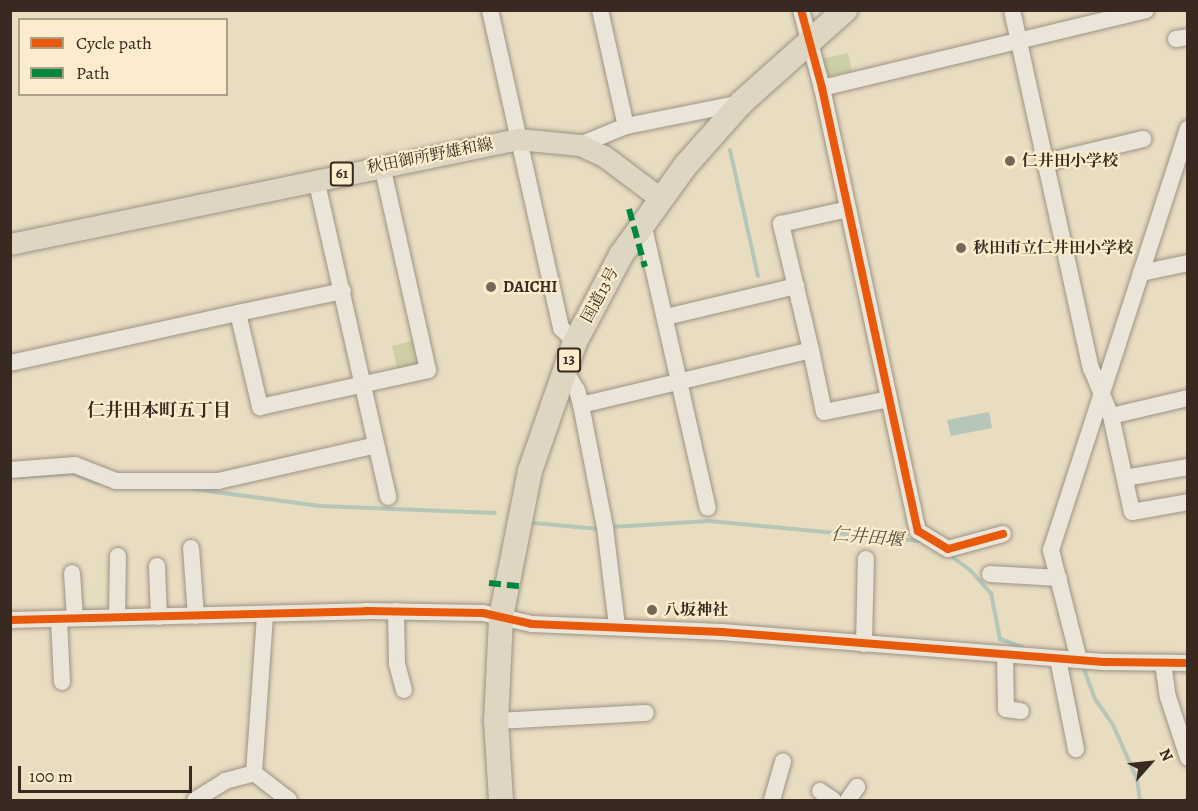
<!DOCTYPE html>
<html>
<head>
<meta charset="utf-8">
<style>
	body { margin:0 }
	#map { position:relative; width:1198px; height:811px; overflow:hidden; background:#e8dcc1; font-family:Alegreya,"Noto Serif JP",serif }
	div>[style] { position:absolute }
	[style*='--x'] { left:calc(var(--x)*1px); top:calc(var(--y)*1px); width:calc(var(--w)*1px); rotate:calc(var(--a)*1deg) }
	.green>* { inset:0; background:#cecfa6 }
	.water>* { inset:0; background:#b6c6b9 }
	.stream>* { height:4px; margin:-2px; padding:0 2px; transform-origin:2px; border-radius:2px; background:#b6c6b9 }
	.roads { filter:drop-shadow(0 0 2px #9c9383) drop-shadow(0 0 2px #9c9383) }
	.minor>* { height:16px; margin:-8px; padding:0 8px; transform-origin:8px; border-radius:8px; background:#ebe4d8 }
	.major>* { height:21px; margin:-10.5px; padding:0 10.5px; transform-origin:10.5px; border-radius:10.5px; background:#ded5c3 }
	.highway>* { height:24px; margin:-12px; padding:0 12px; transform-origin:12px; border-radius:12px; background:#ded5c3 }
	.quiet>* { height:6px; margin-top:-3px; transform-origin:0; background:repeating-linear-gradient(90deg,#00873e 0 12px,transparent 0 18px) }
	.cycleway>* { height:8px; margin:-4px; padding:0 4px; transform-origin:4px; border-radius:4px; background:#e8590c }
	.dots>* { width:16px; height:16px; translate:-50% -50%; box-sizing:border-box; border:3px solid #faeccd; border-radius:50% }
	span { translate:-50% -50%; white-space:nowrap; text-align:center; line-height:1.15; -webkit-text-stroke:4.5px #faeccd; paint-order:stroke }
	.shield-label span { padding:2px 4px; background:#faeccd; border:2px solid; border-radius:4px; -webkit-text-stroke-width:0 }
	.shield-label { font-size:15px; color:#392a21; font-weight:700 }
	.street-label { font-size:16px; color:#392a21 }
	.poi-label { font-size:16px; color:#392a21; font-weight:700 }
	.left { translate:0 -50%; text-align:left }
	.neighbourhood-label { font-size:18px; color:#392a21; font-weight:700 }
	.water-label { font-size:18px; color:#534e46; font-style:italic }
	.frame { position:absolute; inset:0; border:12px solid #392a21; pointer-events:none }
	.legend { position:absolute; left:18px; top:18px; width:210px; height:78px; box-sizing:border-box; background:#faeccd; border:2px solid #ad9e88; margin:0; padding:8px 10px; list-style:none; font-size:18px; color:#392a21 }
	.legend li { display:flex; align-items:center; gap:12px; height:30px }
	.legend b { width:30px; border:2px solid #ad9e88 }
	.north { position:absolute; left:1120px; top:733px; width:60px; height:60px; -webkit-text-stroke:4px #faeccd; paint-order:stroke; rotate:63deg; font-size:16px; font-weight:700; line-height:24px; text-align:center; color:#392a21 }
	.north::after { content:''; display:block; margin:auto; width:21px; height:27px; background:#392a21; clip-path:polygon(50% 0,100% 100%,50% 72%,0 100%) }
	.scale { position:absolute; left:18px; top:766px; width:174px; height:27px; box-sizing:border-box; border:3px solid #392a21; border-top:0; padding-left:8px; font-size:18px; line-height:21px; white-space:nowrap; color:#392a21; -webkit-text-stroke:4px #faeccd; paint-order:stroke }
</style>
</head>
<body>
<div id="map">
	<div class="green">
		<i style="clip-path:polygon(848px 53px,852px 71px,824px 77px,820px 59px)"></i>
		<i style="clip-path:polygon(415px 340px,419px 359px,415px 365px,398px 372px,392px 346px)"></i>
	</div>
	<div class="water">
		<i style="clip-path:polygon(989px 412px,992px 428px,951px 436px,947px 420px)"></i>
	</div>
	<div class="stream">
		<i style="--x:730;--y:150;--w:129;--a:77.5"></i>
		<i style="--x:20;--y:477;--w:52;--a:-4.4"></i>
		<i style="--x:72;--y:473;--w:28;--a:21"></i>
		<i style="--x:194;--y:489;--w:127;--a:7.7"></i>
		<i style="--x:320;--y:506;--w:175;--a:2.3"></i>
		<i style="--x:534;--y:523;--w:65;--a:5.3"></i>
		<i style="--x:612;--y:527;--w:97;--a:-3.5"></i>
		<i style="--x:709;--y:521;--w:214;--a:5.4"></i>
		<i style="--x:948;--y:554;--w:27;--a:36"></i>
		<i style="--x:970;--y:570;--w:31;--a:48"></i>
		<i style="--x:991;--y:593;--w:47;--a:78.9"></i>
		<i style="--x:1000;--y:639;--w:23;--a:20"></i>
		<i style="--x:1084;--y:669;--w:32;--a:70"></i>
		<i style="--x:1095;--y:699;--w:32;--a:55"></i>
		<i style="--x:1113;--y:725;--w:59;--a:66"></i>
		<i style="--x:1137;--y:779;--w:21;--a:82"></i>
		<i style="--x:1186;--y:800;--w:2;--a:0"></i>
	</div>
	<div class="roads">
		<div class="minor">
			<i style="--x:490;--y:10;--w:326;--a:77.4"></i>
			<i style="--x:561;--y:328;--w:20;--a:45"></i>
			<i style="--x:600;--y:10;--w:119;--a:77.4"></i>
			<i style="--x:801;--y:10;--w:81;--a:74.9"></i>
			<i style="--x:822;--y:88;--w:453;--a:77.8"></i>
			<i style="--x:918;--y:531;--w:35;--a:31"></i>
			<i style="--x:948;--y:549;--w:57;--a:-15.3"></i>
			<i style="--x:1012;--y:10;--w:367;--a:77.6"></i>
			<i style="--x:1091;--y:368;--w:52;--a:67.4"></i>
			<i style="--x:1111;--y:416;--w:98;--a:77.7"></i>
			<i style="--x:1132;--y:512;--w:57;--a:-10.1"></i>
			<i style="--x:1176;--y:39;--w:12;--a:-9"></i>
			<i style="--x:822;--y:88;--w:333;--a:-13.5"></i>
			<i style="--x:580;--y:145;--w:50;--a:-22.4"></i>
			<i style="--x:626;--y:126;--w:117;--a:-11.3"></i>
			<i style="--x:1046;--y:162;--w:100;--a:-13.3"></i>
			<i style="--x:316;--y:179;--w:326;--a:77.2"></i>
			<i style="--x:643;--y:223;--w:292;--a:77.2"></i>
			<i style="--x:1141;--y:273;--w:48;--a:-12"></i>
			<i style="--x:343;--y:291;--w:107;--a:168.2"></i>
			<i style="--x:238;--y:313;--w:97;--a:76.8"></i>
			<i style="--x:260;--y:407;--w:172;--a:-12.4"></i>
			<i style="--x:428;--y:370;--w:209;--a:-102.7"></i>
			<i style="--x:666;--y:317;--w:134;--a:-13.4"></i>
			<i style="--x:811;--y:350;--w:130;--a:-103.4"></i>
			<i style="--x:781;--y:224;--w:69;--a:-12.6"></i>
			<i style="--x:10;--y:363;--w:233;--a:-12.4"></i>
			<i style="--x:565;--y:371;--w:22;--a:58"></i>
			<i style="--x:577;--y:390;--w:16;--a:75"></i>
			<i style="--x:581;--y:405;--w:124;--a:78.9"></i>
			<i style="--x:605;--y:527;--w:100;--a:83.1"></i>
			<i style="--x:581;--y:405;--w:236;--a:-13.4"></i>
			<i style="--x:811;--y:350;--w:63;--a:78.2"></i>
			<i style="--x:824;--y:412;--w:66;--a:-11.3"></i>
			<i style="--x:1111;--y:416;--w:79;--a:-13.2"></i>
			<i style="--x:10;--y:470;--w:65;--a:-4.4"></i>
			<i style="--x:75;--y:465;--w:44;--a:21.3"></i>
			<i style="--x:116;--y:481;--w:102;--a:0"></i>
			<i style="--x:218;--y:481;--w:162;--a:-12.8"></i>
			<i style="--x:1125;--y:478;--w:64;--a:-9.9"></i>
			<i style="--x:191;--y:548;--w:68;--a:85.8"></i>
			<i style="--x:157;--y:566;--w:51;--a:87.8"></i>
			<i style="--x:72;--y:573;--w:45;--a:86.2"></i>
			<i style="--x:990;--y:574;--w:69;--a:3.3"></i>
			<i style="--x:396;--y:611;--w:53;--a:88.9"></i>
			<i style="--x:397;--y:664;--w:27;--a:75"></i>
			<i style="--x:117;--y:617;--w:61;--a:-89.1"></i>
			<i style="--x:59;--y:619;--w:63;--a:87.3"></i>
			<i style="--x:10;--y:620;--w:356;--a:-1.4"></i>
			<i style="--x:366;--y:611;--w:117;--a:1"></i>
			<i style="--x:483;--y:613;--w:50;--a:12.7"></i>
			<i style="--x:532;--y:624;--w:190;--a:2.4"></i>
			<i style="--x:722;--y:632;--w:386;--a:4.5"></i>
			<i style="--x:1107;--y:662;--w:81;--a:0.7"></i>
			<i style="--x:864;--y:644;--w:85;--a:-88.7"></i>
			<i style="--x:1005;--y:654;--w:55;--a:89"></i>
			<i style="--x:1006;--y:709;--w:15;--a:8"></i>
			<i style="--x:1058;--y:659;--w:92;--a:78.7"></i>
			<i style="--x:1079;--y:660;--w:114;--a:-104.3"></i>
			<i style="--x:1051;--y:550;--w:443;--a:-72"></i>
			<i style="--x:1163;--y:663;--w:34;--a:82"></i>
			<i style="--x:1168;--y:697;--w:64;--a:71.8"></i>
			<i style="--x:496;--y:721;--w:150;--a:-3.1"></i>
			<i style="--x:254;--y:773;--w:44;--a:37.6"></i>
			<i style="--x:820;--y:791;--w:16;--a:35"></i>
			<i style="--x:195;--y:800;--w:36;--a:-32"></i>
			<i style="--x:225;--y:781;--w:30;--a:-15"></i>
			<i style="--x:254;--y:773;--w:158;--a:-86"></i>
			<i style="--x:772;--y:800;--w:40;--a:-74"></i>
			<i style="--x:848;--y:800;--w:16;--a:-55"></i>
		</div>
		<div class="major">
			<i style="--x:10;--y:244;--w:519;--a:-11.68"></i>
			<i style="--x:518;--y:139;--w:62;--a:5.5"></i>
			<i style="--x:580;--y:145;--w:26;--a:25"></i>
			<i style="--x:604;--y:156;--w:70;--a:36.9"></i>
		</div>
		<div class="highway">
			<i style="--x:501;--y:800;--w:79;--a:-93.6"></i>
			<i style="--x:496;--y:721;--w:104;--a:-87.2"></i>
			<i style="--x:501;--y:617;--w:149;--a:-78.8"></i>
			<i style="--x:530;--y:471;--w:137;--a:-70.8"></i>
			<i style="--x:575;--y:342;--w:98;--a:-62.1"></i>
			<i style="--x:621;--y:255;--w:111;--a:-54.2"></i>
			<i style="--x:686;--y:165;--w:83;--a:-48.4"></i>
			<i style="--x:741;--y:103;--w:140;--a:-41.8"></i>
		</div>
	</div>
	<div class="quiet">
		<i style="--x:629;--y:209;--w:60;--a:74.6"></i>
		<i style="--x:489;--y:583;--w:36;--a:6"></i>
	</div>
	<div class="cycleway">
		<i style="--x:801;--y:10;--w:81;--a:74.9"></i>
		<i style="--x:822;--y:88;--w:453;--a:77.8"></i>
		<i style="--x:918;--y:531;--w:35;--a:31"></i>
		<i style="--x:948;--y:549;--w:57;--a:-15.3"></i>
		<i style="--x:10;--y:620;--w:356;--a:-1.4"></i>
		<i style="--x:366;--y:611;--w:117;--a:1"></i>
		<i style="--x:483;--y:613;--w:50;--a:12.7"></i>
		<i style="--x:532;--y:624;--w:190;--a:2.4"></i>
		<i style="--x:722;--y:632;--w:386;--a:4.5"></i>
		<i style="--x:1107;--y:662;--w:81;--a:0.7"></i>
	</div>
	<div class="dots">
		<i style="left:1010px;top:161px;background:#766859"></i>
		<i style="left:961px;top:248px;background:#766859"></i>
		<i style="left:491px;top:287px;background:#766859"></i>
		<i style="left:652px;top:610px;background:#766859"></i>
	</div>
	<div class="shield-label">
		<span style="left:342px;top:174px">61</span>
		<span style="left:569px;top:360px">13</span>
	</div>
	<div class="street-label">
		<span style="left:430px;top:156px;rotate:-11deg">秋田御所野雄和線</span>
		<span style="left:600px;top:295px;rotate:-62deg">国道13号</span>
	</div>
	<div class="poi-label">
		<span class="left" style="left:1022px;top:161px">仁井田小学校</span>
		<span class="left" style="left:973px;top:248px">秋田市立仁井田小学校</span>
		<span class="left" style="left:503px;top:287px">DAICHI</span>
		<span class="left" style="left:664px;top:610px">八坂神社</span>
	</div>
	<div class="neighbourhood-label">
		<span style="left:159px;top:410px">仁井田本町五丁目</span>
	</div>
	<div class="water-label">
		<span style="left:867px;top:537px;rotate:5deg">仁井田堰</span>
	</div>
	<div class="frame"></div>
	<ul class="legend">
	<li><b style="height:8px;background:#e8590c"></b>Cycle path</li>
	<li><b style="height:8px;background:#00873e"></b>Path</li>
	</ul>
	<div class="north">N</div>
	<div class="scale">100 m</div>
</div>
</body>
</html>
